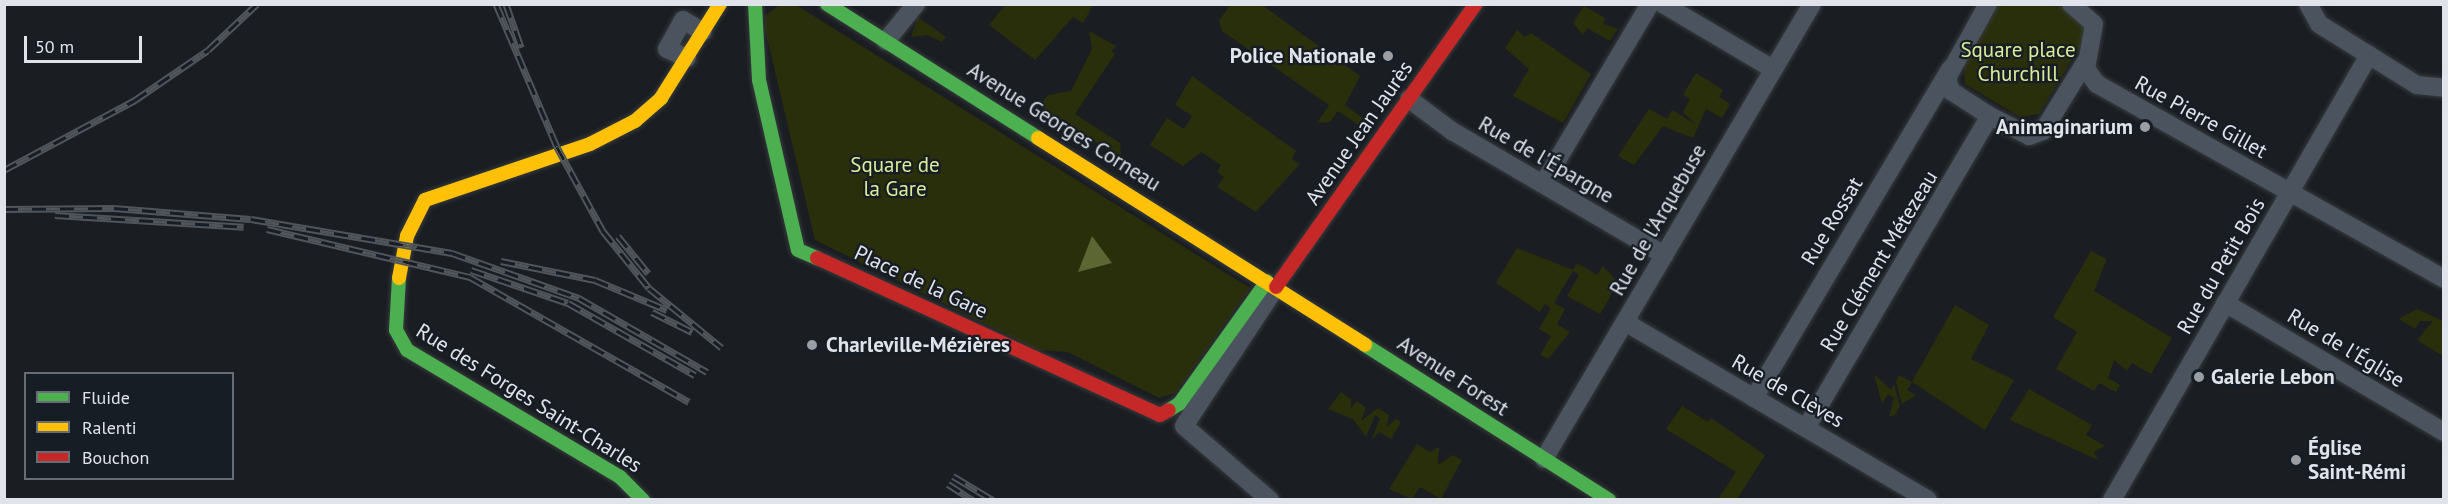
<!DOCTYPE html>
<html>
<head>
<meta charset="utf-8">
<style>
	body { margin:0 }
	#map { position:relative; width:2448px; height:504px; overflow:hidden; background:#1a1e22; font-family:"PT Sans",sans-serif }
	div>[style] { position:absolute }
	[style*='--x'] { left:calc(var(--x)*1px); top:calc(var(--y)*1px); width:calc(var(--w)*1px); rotate:calc(var(--a)*1deg) }
	.green>* { inset:0; background:#292f0b }
	.water>* { inset:0; background:#5b6633 }
	.roads { filter:drop-shadow(0 0 2px #373a3d) drop-shadow(0 0 2px #373a3d) }
	.street>* { height:18px; margin:-9px; padding:0 9px; transform-origin:9px; border-radius:9px; background:#4b545e }
	.fast>* { height:14px; margin:-7px; padding:0 7px; transform-origin:7px; border-radius:7px; background:#4caf50 }
	.slow>* { height:14px; margin:-7px; padding:0 7px; transform-origin:7px; border-radius:7px; background:#ffc107 }
	.jam>* { height:14px; margin:-7px; padding:0 7px; transform-origin:7px; border-radius:7px; background:#c62828 }
	.rail>* { height:7px; margin-top:-3.5px; transform-origin:0; background:repeating-linear-gradient(90deg,#171d25 0 14px,#50555b 0 28px); box-sizing:border-box; border-block:2px solid #50555b }
	.dots>* { width:16px; height:16px; translate:-50% -50%; box-sizing:border-box; border:3px solid #171d25; border-radius:50% }
	span { translate:-50% -50%; white-space:nowrap; text-align:center; line-height:1.15; -webkit-text-stroke:4.5px #171d25; paint-order:stroke }
	.park-label { font-size:21px; color:#daed97 }
	.poi-label { font-size:21px; color:#e0e4ea; font-weight:700 }
	.right { translate:-100% -50%; text-align:right }
	.left { translate:0 -50%; text-align:left }
	.street-label { font-size:21px; color:#e0e4ea }
	.frame { position:absolute; inset:0; border:6px solid #e0e4ea; pointer-events:none }
	.legend { position:absolute; left:24px; top:372px; width:210px; height:108px; box-sizing:border-box; background:#171d25; border:2px solid #676d74; margin:0; padding:8px 10px; list-style:none; font-size:18px; color:#e0e4ea }
	.legend li { display:flex; align-items:center; gap:12px; height:30px }
	.legend b { width:30px; border:2px solid #676d74 }
	.scale { position:absolute; left:24px; top:36px; width:118px; height:27px; box-sizing:border-box; border:3px solid #e0e4ea; border-top:0; padding-left:8px; font-size:18px; line-height:21px; white-space:nowrap; color:#e0e4ea; -webkit-text-stroke:4px #171d25; paint-order:stroke }
</style>
</head>
<body>
<div id="map">
	<div class="green">
		<i style="clip-path:polygon(1006px 4px,1093px 4px,1093px 5px,1083px 23px,1073px 17px,1035px 60px,989px 25px)"></i>
		<i style="clip-path:polygon(796px 5px,1250px 288px,1175px 393px,1159px 398px,1068px 352px,1038px 350px,815px 240px,765px 29px,765px 16px,778px 6px)"></i>
		<i style="clip-path:polygon(1230px 5px,1262px 5px,1360px 76px,1345px 105px,1364px 119px,1360px 126px,1338px 111px,1330px 122px,1317px 123px,1329px 105px,1222px 31px,1219px 21px)"></i>
		<i style="clip-path:polygon(1998px 5px,2060px 5px,2085px 26px,2082px 43px,2039px 114px,2020px 117px,1965px 84px,1964px 63px)"></i>
		<i style="clip-path:polygon(1584px 6px,1605px 18px,1603px 24px,1618px 29px,1610px 41px,1587px 28px,1583px 35px,1573px 23px)"></i>
		<i style="clip-path:polygon(918px 17px,946px 37px,942px 42px,927px 35px,911px 37px)"></i>
		<i style="clip-path:polygon(1517px 30px,1525px 37px,1531px 33px,1591px 74px,1563px 123px,1513px 96px,1529px 69px,1505px 48px)"></i>
		<i style="clip-path:polygon(1089px 31px,1116px 46px,1111px 51px,1115px 54px,1075px 114px,1120px 143px,1121px 158px,1039px 106px,1048px 95px,1071px 91px,1092px 49px)"></i>
		<i style="clip-path:polygon(1696px 73px,1723px 90px,1719px 97px,1730px 104px,1722px 118px,1706px 109px,1693px 138px,1663px 126px,1634px 165px,1618px 156px,1649px 109px,1667px 119px,1672px 110px,1695px 124px,1683px 112px,1690px 99px,1683px 95px)"></i>
		<i style="clip-path:polygon(1192px 76px,1296px 151px,1292px 159px,1300px 164px,1256px 212px,1217px 187px,1224px 177px,1217px 172px,1221px 165px,1201px 152px,1183px 166px,1150px 145px,1167px 118px,1184px 129px,1192px 116px,1175px 105px)"></i>
		<i style="clip-path:polygon(1517px 248px,1573px 270px,1577px 263px,1597px 275px,1603px 266px,1618px 283px,1600px 314px,1567px 296px,1579px 275px,1573px 271px,1554px 303px,1565px 309px,1557px 324px,1570px 332px,1548px 359px,1540px 355px,1551px 336px,1539px 329px,1551px 308px,1545px 304px,1540px 312px,1496px 283px)"></i>
		<i style="clip-path:polygon(2091px 251px,2107px 259px,2094px 291px,2172px 338px,2151px 374px,2132px 363px,2127px 371px,2114px 360px,2108px 378px,2120px 385px,2116px 392px,2099px 383px,2094px 391px,2056px 369px,2077px 332px,2053px 317px)"></i>
		<i style="clip-path:polygon(1955px 305px,1989px 325px,1971px 359px,2014px 380px,1985px 430px,1912px 382px,1907px 390px,1916px 395px,1902px 404px,1896px 382px,1899px 375px,1912px 382px)"></i>
		<i style="clip-path:polygon(2417px 309px,2443px 321px,2443px 356px,2417px 340px,2433px 321px,2420px 321px,2415px 329px,2399px 319px)"></i>
		<i style="clip-path:polygon(1874px 374px,1891px 390px,1894px 385px,1900px 406px,1895px 415px,1889px 417px,1894px 398px,1888px 394px,1882px 404px)"></i>
		<i style="clip-path:polygon(2029px 389px,2092px 425px,2086px 435px,2105px 446px,2094px 452px,2098px 460px,2010px 420px)"></i>
		<i style="clip-path:polygon(1341px 392px,1351px 399px,1351px 408px,1357px 401px,1366px 408px,1361px 421px,1378px 408px,1389px 415px,1386px 428px,1396px 419px,1401px 422px,1391px 439px,1379px 432px,1371px 440px,1380px 419px,1375px 415px,1366px 437px,1353px 419px,1328px 409px)"></i>
		<i style="clip-path:polygon(1682px 406px,1708px 422px,1711px 418px,1765px 455px,1737px 499px,1718px 499px,1736px 472px,1666px 429px)"></i>
		<i style="clip-path:polygon(1417px 444px,1430px 452px,1439px 447px,1438px 465px,1453px 455px,1462px 460px,1441px 499px,1420px 487px,1412px 499px,1389px 489px)"></i>
	</div>
	<div class="water">
		<i style="clip-path:polygon(1092px 236px,1112px 263px,1078px 272px)"></i>
	</div>
	<div class="roads">
		<div class="street">
			<i style="--x:1663;--y:4;--w:128;--a:30.6"></i>
			<i style="--x:1988;--y:4;--w:85;--a:119"></i>
			<i style="--x:1947;--y:78;--w:14;--a:73"></i>
			<i style="--x:1951;--y:91;--w:46;--a:32.7"></i>
			<i style="--x:1990;--y:116;--w:44;--a:27.1"></i>
			<i style="--x:2029;--y:136;--w:15;--a:-20"></i>
			<i style="--x:2043;--y:131;--w:82;--a:-58.4"></i>
			<i style="--x:2071;--y:4;--w:30;--a:41"></i>
			<i style="--x:2094;--y:24;--w:46;--a:100.1"></i>
			<i style="--x:2086;--y:69;--w:19;--a:54"></i>
			<i style="--x:2097;--y:84;--w:398;--a:29.3"></i>
			<i style="--x:2308;--y:4;--w:23;--a:61"></i>
			<i style="--x:2319;--y:24;--w:115;--a:31.9"></i>
			<i style="--x:2417;--y:85;--w:27;--a:6"></i>
			<i style="--x:886;--y:41;--w:48;--a:-51"></i>
			<i style="--x:687;--y:58;--w:22;--a:-156"></i>
			<i style="--x:667;--y:49;--w:33;--a:-61"></i>
			<i style="--x:683;--y:20;--w:23;--a:31"></i>
			<i style="--x:1409;--y:99;--w:54;--a:36.7"></i>
			<i style="--x:1452;--y:131;--w:246;--a:30.3"></i>
			<i style="--x:1543;--y:184;--w:209;--a:-59.3"></i>
			<i style="--x:2225;--y:303;--w:254;--a:30.5"></i>
			<i style="--x:1625;--y:322;--w:351;--a:30.4"></i>
			<i style="--x:1754;--y:398;--w:383;--a:-59.2"></i>
			<i style="--x:1806;--y:428;--w:362;--a:-59.5"></i>
			<i style="--x:1544;--y:459;--w:528;--a:-59.5"></i>
			<i style="--x:1270;--y:500;--w:113;--a:-139.3"></i>
			<i style="--x:1184;--y:426;--w:167;--a:-56.5"></i>
			<i style="--x:2112;--y:500;--w:514;--a:-59.99"></i>
		</div>
		<div class="fast">
			<i style="--x:755;--y:4;--w:76;--a:87"></i>
			<i style="--x:759;--y:80;--w:174;--a:77.1"></i>
			<i style="--x:798;--y:250;--w:21;--a:23"></i>
			<i style="--x:827;--y:4;--w:250;--a:32.4"></i>
			<i style="--x:399;--y:278;--w:52;--a:93.3"></i>
			<i style="--x:396;--y:330;--w:23;--a:61"></i>
			<i style="--x:407;--y:350;--w:248;--a:30.8"></i>
			<i style="--x:620;--y:477;--w:33;--a:45"></i>
			<i style="--x:1365;--y:345;--w:289;--a:32.4"></i>
			<i style="--x:1169;--y:410;--w:12;--a:-31"></i>
			<i style="--x:1179;--y:404;--w:151;--a:-54.4"></i>
		</div>
		<div class="slow">
			<i style="--x:1038;--y:138;--w:387;--a:32.3"></i>
			<i style="--x:399;--y:278;--w:43;--a:-79.2"></i>
			<i style="--x:407;--y:236;--w:40;--a:-63.4"></i>
			<i style="--x:425;--y:200;--w:174;--a:-18.7"></i>
			<i style="--x:590;--y:144;--w:51;--a:-27.1"></i>
			<i style="--x:635;--y:121;--w:35;--a:-41"></i>
			<i style="--x:661;--y:98;--w:111;--a:-57.9"></i>
		</div>
		<div class="jam">
			<i style="--x:817;--y:258;--w:377;--a:24.6"></i>
			<i style="--x:1160;--y:415;--w:10;--a:-29"></i>
			<i style="--x:1276;--y:287;--w:347;--a:-54.8"></i>
		</div>
	</div>
	<div class="rail">
		<i style="--x:496;--y:4;--w:155;--a:66.9"></i>
		<i style="--x:557;--y:147;--w:96;--a:61.3"></i>
		<i style="--x:603;--y:231;--w:73;--a:51.1"></i>
		<i style="--x:649;--y:288;--w:94;--a:39.4"></i>
		<i style="--x:506;--y:4;--w:46;--a:70.8"></i>
		<i style="--x:4;--y:170;--w:149;--a:-28.1"></i>
		<i style="--x:135;--y:100;--w:88;--a:-34.4"></i>
		<i style="--x:208;--y:50;--w:67;--a:-43.2"></i>
		<i style="--x:4;--y:209;--w:110;--a:-0.5"></i>
		<i style="--x:114;--y:208;--w:137;--a:4.6"></i>
		<i style="--x:251;--y:219;--w:204;--a:9.6"></i>
		<i style="--x:452;--y:253;--w:135;--a:19.5"></i>
		<i style="--x:579;--y:298;--w:148;--a:30"></i>
		<i style="--x:55;--y:215;--w:189;--a:3.6"></i>
		<i style="--x:267;--y:229;--w:209;--a:13.3"></i>
		<i style="--x:470;--y:277;--w:252;--a:29.7"></i>
		<i style="--x:618;--y:236;--w:48;--a:51"></i>
		<i style="--x:501;--y:261;--w:96;--a:11.4"></i>
		<i style="--x:595;--y:280;--w:78;--a:22.6"></i>
		<i style="--x:471;--y:270;--w:102;--a:18.8"></i>
		<i style="--x:568;--y:303;--w:146;--a:29.6"></i>
		<i style="--x:652;--y:312;--w:45;--a:26.6"></i>
		<i style="--x:953;--y:476;--w:47;--a:31"></i>
		<i style="--x:948;--y:484;--w:30;--a:33"></i>
	</div>
	<div class="dots">
		<i style="left:1388px;top:56px;background:#9b9fa4"></i>
		<i style="left:2145px;top:127px;background:#9b9fa4"></i>
		<i style="left:812px;top:345px;background:#9b9fa4"></i>
		<i style="left:2199px;top:377px;background:#9b9fa4"></i>
		<i style="left:2296px;top:460px;background:#9b9fa4"></i>
	</div>
	<div class="park-label">
		<span style="left:2018px;top:62px">Square place<br>Churchill</span>
		<span style="left:895px;top:177px">Square de<br>la Gare</span>
	</div>
	<div class="poi-label">
		<span class="right" style="left:1376px;top:56px">Police Nationale</span>
		<span class="right" style="left:2133px;top:127px">Animaginarium</span>
		<span class="left" style="left:826px;top:345px">Charleville-Mézières</span>
		<span class="left" style="left:2211px;top:377px">Galerie Lebon</span>
		<span class="left" style="left:2308px;top:460px">Église<br>Saint-Rémi</span>
	</div>
	<div class="street-label">
		<span style="left:2201px;top:117px;rotate:29deg">Rue Pierre Gillet</span>
		<span style="left:1064px;top:127px;rotate:32deg">Avenue Georges Corneau</span>
		<span style="left:1359px;top:133px;rotate:-55deg">Avenue Jean Jaurès</span>
		<span style="left:1546px;top:160px;rotate:30deg">Rue de l'Épargne</span>
		<span style="left:1658px;top:220px;rotate:-60deg">Rue de l'Arquebuse</span>
		<span style="left:1832px;top:221px;rotate:-59deg">Rue Rossat</span>
		<span style="left:1879px;top:261px;rotate:-59deg">Rue Clément Métezeau</span>
		<span style="left:2221px;top:266px;rotate:-60deg">Rue du Petit Bois</span>
		<span style="left:921px;top:282px;rotate:25deg">Place de la Gare</span>
		<span style="left:2346px;top:348px;rotate:31deg">Rue de l'Église</span>
		<span style="left:1453px;top:376px;rotate:33deg">Avenue Forest</span>
		<span style="left:1788px;top:391px;rotate:30deg">Rue de Clèves</span>
		<span style="left:529px;top:398px;rotate:32deg">Rue des Forges Saint-Charles</span>
	</div>
	<div class="frame"></div>
	<ul class="legend">
	<li><b style="height:8px;background:#4caf50"></b>Fluide</li>
	<li><b style="height:8px;background:#ffc107"></b>Ralenti</li>
	<li><b style="height:8px;background:#c62828"></b>Bouchon</li>
	</ul>
	<div class="scale">50 m</div>
</div>
</body>
</html>
